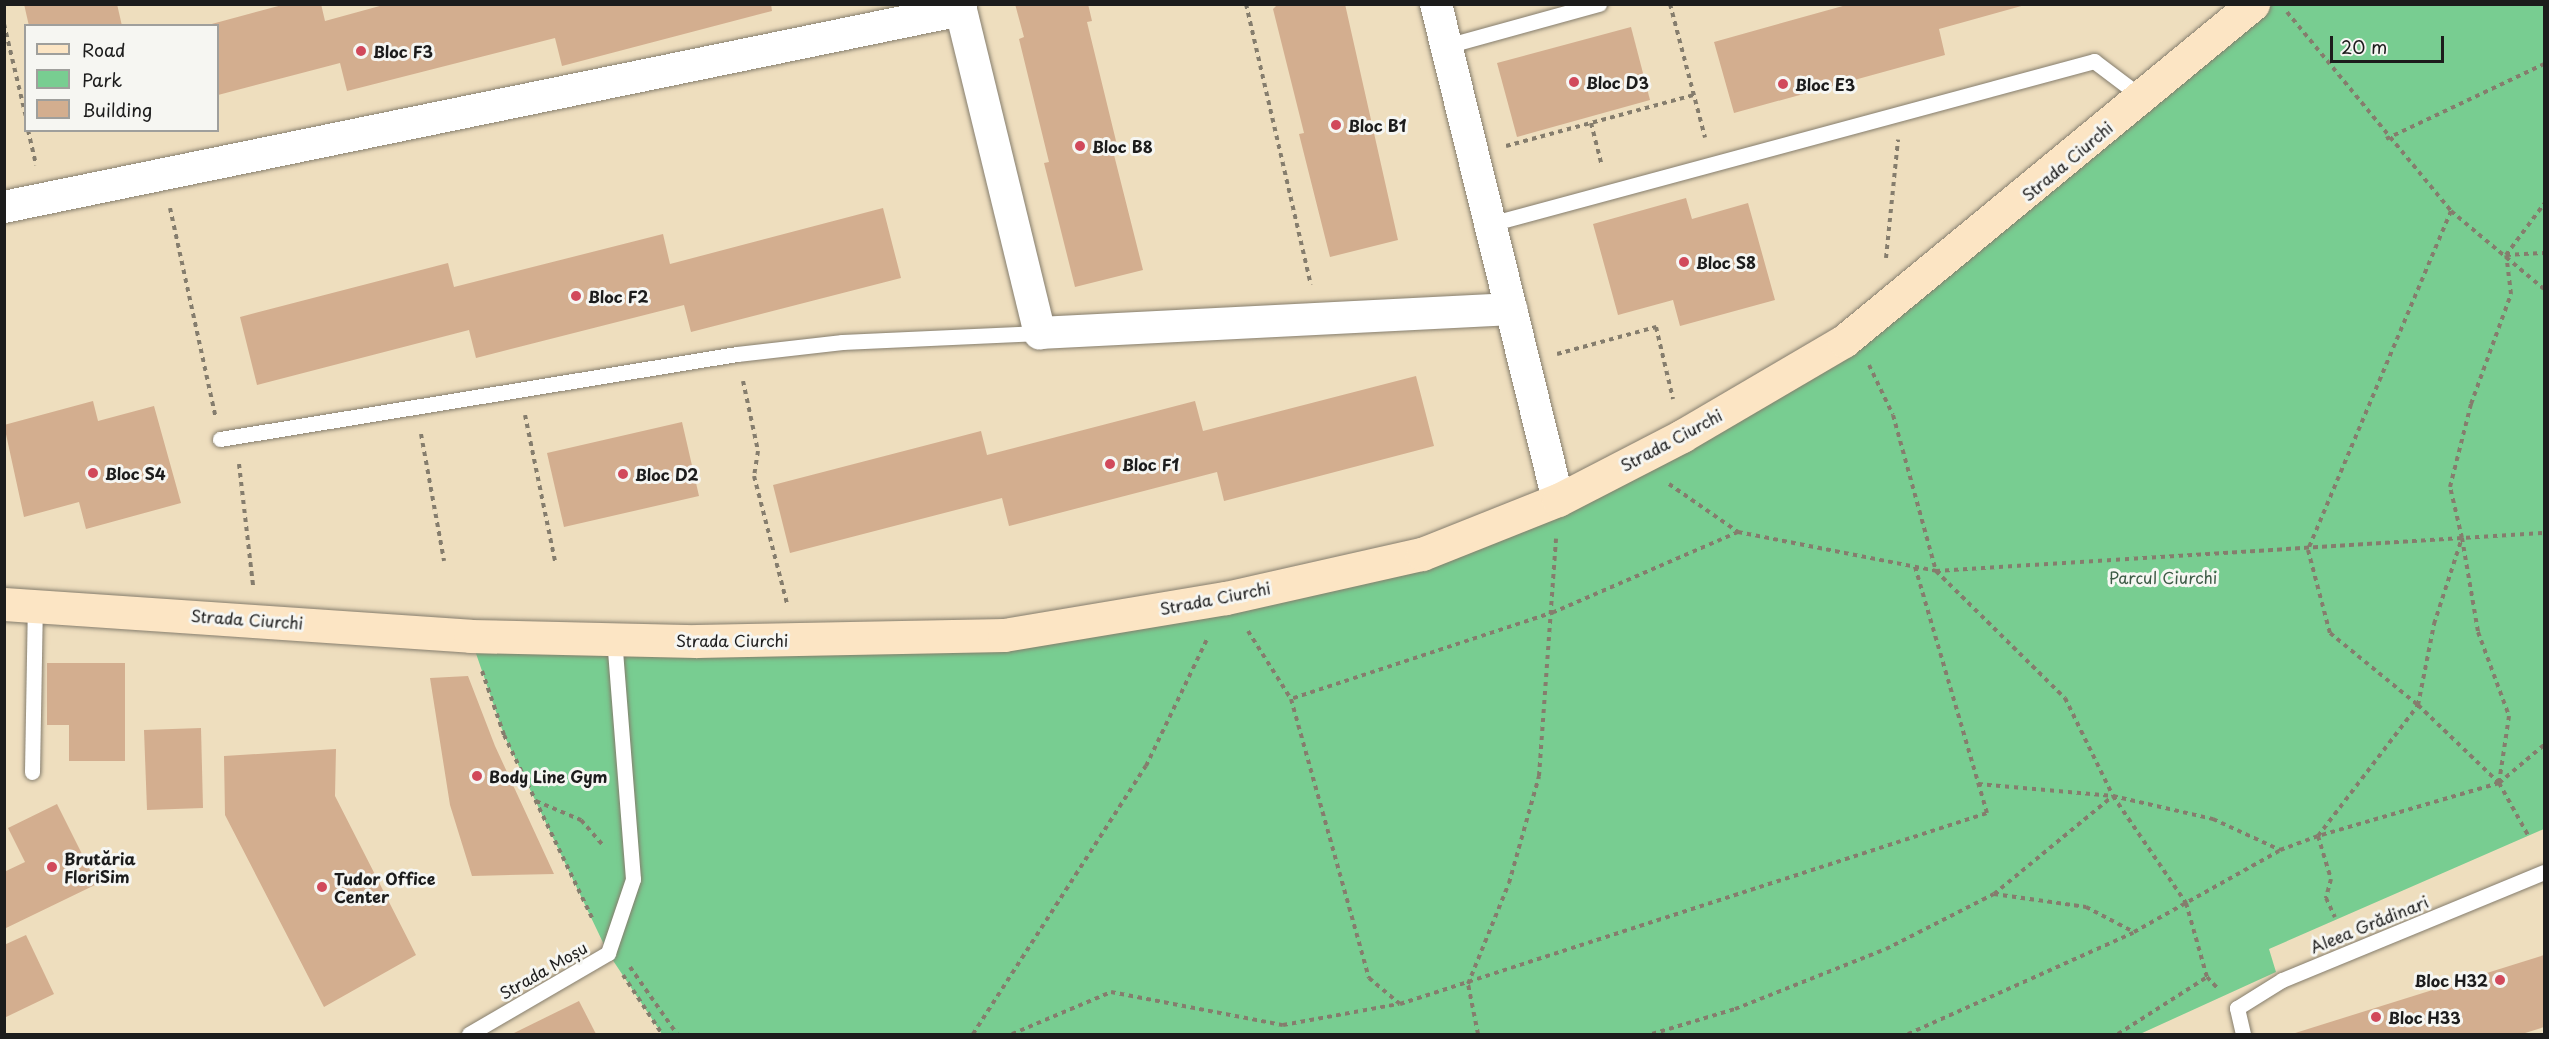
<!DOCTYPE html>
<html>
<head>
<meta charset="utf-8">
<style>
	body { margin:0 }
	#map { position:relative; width:2549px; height:1039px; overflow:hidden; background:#eedebe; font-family:"Playpen Sans",sans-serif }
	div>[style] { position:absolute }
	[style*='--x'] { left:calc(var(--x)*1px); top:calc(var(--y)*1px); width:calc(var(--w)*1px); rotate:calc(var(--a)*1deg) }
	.green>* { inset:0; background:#78cd91 }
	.building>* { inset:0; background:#d3ae8f }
	.path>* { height:4px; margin-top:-2px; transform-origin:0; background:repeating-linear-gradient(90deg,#857d6d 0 4.5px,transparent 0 9px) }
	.roads { filter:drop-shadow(0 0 2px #857d6d) drop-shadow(0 0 2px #857d6d) }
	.lane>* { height:15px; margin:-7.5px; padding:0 7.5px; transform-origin:7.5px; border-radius:7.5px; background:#fff }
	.street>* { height:32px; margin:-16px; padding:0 16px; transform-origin:16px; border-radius:16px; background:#fff }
	.secondary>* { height:33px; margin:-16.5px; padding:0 16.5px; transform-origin:16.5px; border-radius:16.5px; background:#fce5c4 }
	.dots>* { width:16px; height:16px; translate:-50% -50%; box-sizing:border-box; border:3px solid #f6f6f2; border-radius:50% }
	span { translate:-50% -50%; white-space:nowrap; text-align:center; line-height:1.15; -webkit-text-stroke:6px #f6f6f2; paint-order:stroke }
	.poi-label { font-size:16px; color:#1c1c1c; font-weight:700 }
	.left { translate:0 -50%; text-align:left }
	.right { translate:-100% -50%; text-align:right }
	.street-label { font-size:16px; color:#1c1c1c }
	.park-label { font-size:16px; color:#3c5a45 }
	.frame { position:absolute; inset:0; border:6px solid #1c1c1c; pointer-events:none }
	.legend { position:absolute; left:24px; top:24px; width:195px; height:108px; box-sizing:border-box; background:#f6f6f2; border:2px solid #9f9f9c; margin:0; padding:8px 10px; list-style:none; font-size:18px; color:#1c1c1c }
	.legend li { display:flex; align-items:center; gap:12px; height:30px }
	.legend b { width:30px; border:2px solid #9f9f9c }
	.scale { position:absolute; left:2330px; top:36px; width:114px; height:27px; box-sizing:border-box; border:3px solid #1c1c1c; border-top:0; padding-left:8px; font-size:18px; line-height:21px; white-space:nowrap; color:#1c1c1c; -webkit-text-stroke:4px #f6f6f2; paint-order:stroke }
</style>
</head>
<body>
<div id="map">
	<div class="green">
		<i style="clip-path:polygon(2253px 5px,2544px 5px,2544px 829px,2269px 949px,2276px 972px,2140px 1034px,662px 1034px,608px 953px,504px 735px,470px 636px,1004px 635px,1422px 554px,1844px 341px)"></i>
	</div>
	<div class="building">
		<i style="clip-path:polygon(24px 4px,117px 4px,122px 26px,29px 26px)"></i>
		<i style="clip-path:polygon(286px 4px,321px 4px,325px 21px,387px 4px,771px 4px,772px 11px,562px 66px,555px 38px,347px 91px,340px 63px,218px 95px,218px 26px,208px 25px)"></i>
		<i style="clip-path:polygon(1015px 4px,1088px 4px,1092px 21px,1087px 22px,1117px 145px,1112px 147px,1143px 270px,1075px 287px,1044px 163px,1049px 162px,1019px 39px,1024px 37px)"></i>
		<i style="clip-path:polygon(1278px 4px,1345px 4px,1398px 240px,1330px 257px,1299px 134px,1304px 133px,1273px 9px)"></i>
		<i style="clip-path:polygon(1850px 4px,2025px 4px,2025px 5px,1939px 29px,1945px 55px,1734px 113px,1714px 42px)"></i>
		<i style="clip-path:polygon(1631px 27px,1650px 100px,1517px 137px,1497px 63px)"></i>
		<i style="clip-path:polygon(1686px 198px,1692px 219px,1748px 203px,1775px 300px,1680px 326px,1673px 300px,1618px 315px,1593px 224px)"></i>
		<i style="clip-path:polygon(883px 208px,901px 278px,691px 332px,684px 305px,476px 358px,469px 330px,257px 385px,240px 317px,448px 263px,454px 287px,663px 234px,670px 264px)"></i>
		<i style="clip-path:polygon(1416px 376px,1434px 446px,1224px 501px,1217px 472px,1009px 526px,1002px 498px,790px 553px,773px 485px,981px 431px,987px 455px,1195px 401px,1203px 431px)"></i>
		<i style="clip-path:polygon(93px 401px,98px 421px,154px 406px,181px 503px,86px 529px,79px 502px,24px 517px,4px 425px)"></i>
		<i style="clip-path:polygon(682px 422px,699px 496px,564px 527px,547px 453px)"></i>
		<i style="clip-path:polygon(47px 663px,125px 663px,125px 761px,69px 761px,69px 725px,47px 725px)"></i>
		<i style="clip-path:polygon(468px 676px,495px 746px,554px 874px,472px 876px,450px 805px,430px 678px)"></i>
		<i style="clip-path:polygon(201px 728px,203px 808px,147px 810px,144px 730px)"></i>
		<i style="clip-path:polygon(336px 749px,335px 796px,416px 955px,324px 1007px,225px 815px,224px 756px)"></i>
		<i style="clip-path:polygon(57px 804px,97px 884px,4px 929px,4px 872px,25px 862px,8px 828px)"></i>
		<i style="clip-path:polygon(26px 935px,54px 994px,4px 1018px,4px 945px)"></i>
		<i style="clip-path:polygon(2544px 955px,2544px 1027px,2522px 1034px,2292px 1034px)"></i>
		<i style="clip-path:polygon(579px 1001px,596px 1034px,512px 1034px)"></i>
	</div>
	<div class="path">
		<i style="--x:1246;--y:4;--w:288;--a:77"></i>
		<i style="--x:1670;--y:4;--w:138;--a:75.3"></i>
		<i style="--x:2287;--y:12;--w:258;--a:50.5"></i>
		<i style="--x:2451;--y:211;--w:121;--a:40"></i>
		<i style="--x:4;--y:24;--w:96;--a:76.7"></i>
		<i style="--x:1591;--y:123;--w:44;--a:75.7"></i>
		<i style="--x:28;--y:130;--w:36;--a:77"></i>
		<i style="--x:2386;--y:139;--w:175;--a:-25.4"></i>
		<i style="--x:1506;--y:146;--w:195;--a:-15.2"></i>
		<i style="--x:170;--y:208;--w:212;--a:77.7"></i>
		<i style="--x:2451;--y:211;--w:368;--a:112.9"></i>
		<i style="--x:2308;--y:550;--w:86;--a:75.2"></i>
		<i style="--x:2330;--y:633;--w:114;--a:39.3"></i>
		<i style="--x:2418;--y:705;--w:112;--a:43.9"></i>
		<i style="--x:2499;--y:783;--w:59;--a:-40.2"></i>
		<i style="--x:2506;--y:255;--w:38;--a:-3"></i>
		<i style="--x:1886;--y:258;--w:119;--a:-84.2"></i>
		<i style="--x:1557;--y:354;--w:103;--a:-15.3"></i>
		<i style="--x:1656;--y:327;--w:74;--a:76.7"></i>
		<i style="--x:1869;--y:365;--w:55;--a:64.4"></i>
		<i style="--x:1893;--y:415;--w:162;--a:74.6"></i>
		<i style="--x:1936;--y:571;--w:609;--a:-3.58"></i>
		<i style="--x:743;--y:381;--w:72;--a:77.9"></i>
		<i style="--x:758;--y:451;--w:25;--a:99"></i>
		<i style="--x:754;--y:476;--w:132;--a:75.5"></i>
		<i style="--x:525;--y:415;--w:149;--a:78.4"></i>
		<i style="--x:421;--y:434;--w:129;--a:79.7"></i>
		<i style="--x:239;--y:464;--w:122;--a:83.4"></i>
		<i style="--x:1669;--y:484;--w:84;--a:34.8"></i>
		<i style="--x:1738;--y:532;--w:202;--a:11.1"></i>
		<i style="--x:1936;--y:571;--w:181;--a:44.6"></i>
		<i style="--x:2065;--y:698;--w:109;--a:63.9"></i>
		<i style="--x:2113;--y:796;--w:130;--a:55.7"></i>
		<i style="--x:2186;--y:903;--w:77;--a:74.2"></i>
		<i style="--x:2207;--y:977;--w:16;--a:47"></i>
		<i style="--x:1738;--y:532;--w:201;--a:156.5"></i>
		<i style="--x:1554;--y:612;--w:277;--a:161.7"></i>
		<i style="--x:1291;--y:699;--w:290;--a:74.4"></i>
		<i style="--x:1369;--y:978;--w:40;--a:40"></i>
		<i style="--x:1400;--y:1004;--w:617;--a:-18.02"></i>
		<i style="--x:1987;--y:813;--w:259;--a:-106.3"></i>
		<i style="--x:2462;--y:538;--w:52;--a:-103.2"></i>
		<i style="--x:2450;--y:487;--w:86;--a:-75.8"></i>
		<i style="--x:2471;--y:404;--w:117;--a:-70"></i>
		<i style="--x:2511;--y:294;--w:39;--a:-97"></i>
		<i style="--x:2506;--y:255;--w:64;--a:-53.3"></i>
		<i style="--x:1248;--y:631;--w:80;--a:57.7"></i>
		<i style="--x:482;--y:671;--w:68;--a:71"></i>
		<i style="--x:504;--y:735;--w:203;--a:64.3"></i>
		<i style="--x:2499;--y:783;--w:189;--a:163.7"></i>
		<i style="--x:2318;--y:836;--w:165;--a:-52.6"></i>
		<i style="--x:2418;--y:705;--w:83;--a:-78.8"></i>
		<i style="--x:2434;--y:624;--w:90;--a:-72"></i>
		<i style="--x:2462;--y:538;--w:95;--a:80.3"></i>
		<i style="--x:2478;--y:632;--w:90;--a:69.7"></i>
		<i style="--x:2509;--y:716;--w:68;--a:98.5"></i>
		<i style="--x:2499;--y:783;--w:60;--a:60.9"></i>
		<i style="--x:1978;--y:784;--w:136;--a:5.1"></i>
		<i style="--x:2113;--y:796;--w:103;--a:13"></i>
		<i style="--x:2213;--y:819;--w:74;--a:24.8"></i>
		<i style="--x:2280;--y:850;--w:40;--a:-20.2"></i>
		<i style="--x:2318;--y:836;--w:45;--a:73.2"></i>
		<i style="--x:2331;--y:879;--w:20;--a:105"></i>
		<i style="--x:2326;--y:898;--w:21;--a:65"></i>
		<i style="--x:536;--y:801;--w:49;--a:22.9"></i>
		<i style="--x:581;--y:820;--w:33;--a:49"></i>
		<i style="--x:1994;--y:894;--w:93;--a:8"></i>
		<i style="--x:2086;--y:907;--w:54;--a:27.5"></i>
		<i style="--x:2134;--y:932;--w:166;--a:-29.2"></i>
		<i style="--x:630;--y:967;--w:82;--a:55"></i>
		<i style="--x:623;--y:975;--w:71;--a:56.5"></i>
		<i style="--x:973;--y:1034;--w:319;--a:-57.2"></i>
		<i style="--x:1146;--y:766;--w:143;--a:-64.3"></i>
		<i style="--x:1012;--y:1034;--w:108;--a:-23"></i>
		<i style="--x:1111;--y:992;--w:175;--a:10.9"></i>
		<i style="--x:1283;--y:1025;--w:118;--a:-10.3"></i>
		<i style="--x:1478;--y:1034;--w:51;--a:-101.3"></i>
		<i style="--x:1468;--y:984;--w:109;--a:-67.9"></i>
		<i style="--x:1509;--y:883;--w:111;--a:-74.3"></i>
		<i style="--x:1539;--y:776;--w:238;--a:-85.9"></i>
		<i style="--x:1652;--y:1034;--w:87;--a:-16.8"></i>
		<i style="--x:1735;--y:1009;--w:162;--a:-21.7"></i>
		<i style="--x:1886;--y:949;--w:121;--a:-27"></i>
		<i style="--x:1994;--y:894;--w:154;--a:-39.5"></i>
		<i style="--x:1908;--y:1034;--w:247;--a:-24.2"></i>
		<i style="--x:2118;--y:1034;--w:106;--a:-32.6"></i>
	</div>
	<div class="roads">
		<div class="lane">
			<i style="--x:1446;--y:46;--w:159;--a:-15.4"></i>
			<i style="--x:1490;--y:224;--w:626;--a:-15.1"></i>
			<i style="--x:2094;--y:61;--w:61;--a:37.1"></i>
			<i style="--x:220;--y:439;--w:524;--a:-9.34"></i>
			<i style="--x:737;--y:354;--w:106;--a:-6.5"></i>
			<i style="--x:842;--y:342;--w:198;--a:-2.6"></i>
			<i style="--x:32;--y:772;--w:166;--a:-89"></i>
			<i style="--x:469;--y:1034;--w:161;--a:-30.2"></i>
			<i style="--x:608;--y:953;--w:78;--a:-71.3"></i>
			<i style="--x:633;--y:879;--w:241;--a:-94.5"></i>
			<i style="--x:2243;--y:1034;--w:27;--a:-103"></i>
			<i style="--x:2237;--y:1008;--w:53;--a:-31.9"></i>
			<i style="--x:2282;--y:980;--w:283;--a:-22.4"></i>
		</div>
		<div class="street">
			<i style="--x:1436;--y:4;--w:511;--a:76.18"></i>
			<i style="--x:4;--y:207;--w:977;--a:-11.63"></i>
			<i style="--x:961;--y:10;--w:333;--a:76.3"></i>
			<i style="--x:1040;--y:333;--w:472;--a:-2.9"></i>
		</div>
		<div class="secondary">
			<i style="--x:4;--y:604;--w:467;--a:3.9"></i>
			<i style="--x:470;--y:636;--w:226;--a:1.3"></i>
			<i style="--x:696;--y:641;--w:308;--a:-1.1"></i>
			<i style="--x:1004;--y:635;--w:225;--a:-9.5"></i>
			<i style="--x:1226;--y:598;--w:201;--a:-12.7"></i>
			<i style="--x:1422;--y:554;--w:146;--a:-21.7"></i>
			<i style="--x:1558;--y:500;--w:140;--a:-27.3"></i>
			<i style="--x:1682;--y:436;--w:188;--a:-30.4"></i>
			<i style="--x:1844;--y:341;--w:530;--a:-39.49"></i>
		</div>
	</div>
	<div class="dots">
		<i style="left:361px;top:51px;background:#d1495b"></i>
		<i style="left:1574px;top:82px;background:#d1495b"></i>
		<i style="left:1783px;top:84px;background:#d1495b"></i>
		<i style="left:1336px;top:125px;background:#d1495b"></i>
		<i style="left:1080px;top:146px;background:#d1495b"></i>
		<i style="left:1684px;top:262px;background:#d1495b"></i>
		<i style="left:576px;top:296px;background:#d1495b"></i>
		<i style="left:1110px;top:464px;background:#d1495b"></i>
		<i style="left:93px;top:473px;background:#d1495b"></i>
		<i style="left:623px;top:474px;background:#d1495b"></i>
		<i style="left:477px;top:776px;background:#d1495b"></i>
		<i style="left:52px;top:867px;background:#d1495b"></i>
		<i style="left:322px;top:887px;background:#d1495b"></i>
		<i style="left:2500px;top:980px;background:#d1495b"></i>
		<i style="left:2376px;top:1017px;background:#d1495b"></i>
	</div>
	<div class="poi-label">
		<span class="left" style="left:373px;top:51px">Bloc F3</span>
		<span class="left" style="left:1586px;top:82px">Bloc D3</span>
		<span class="left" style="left:1795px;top:84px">Bloc E3</span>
		<span class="left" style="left:1348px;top:125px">Bloc B1</span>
		<span class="left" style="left:1092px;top:146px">Bloc B8</span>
		<span class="left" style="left:1696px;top:262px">Bloc S8</span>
		<span class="left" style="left:588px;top:296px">Bloc F2</span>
		<span class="left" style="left:1122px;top:464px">Bloc F1</span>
		<span class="left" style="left:105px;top:473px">Bloc S4</span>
		<span class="left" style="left:635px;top:474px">Bloc D2</span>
		<span class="left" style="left:489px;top:776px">Body Line Gym</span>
		<span class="left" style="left:64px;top:867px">Brutăria<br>FloriSim</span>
		<span class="left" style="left:334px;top:887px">Tudor Office<br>Center</span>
		<span class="right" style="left:2488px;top:980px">Bloc H32</span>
		<span class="left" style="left:2388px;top:1017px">Bloc H33</span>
	</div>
	<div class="street-label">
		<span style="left:2067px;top:161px;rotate:-40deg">Strada Ciurchi</span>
		<span style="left:1671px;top:440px;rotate:-28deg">Strada Ciurchi</span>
		<span style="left:1215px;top:598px;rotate:-11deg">Strada Ciurchi</span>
		<span style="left:247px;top:619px;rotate:4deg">Strada Ciurchi</span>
		<span style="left:732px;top:640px">Strada Ciurchi</span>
		<span style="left:2369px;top:924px;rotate:-22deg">Aleea Grădinari</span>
		<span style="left:543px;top:970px;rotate:-30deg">Strada Moșu</span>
	</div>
	<div class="park-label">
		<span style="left:2163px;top:577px">Parcul Ciurchi</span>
	</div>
	<div class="frame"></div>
	<ul class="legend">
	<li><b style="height:8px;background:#fce5c4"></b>Road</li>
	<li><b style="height:16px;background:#78cd91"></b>Park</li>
	<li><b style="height:16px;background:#d3ae8f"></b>Building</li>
	</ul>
	<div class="scale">20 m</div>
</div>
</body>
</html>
